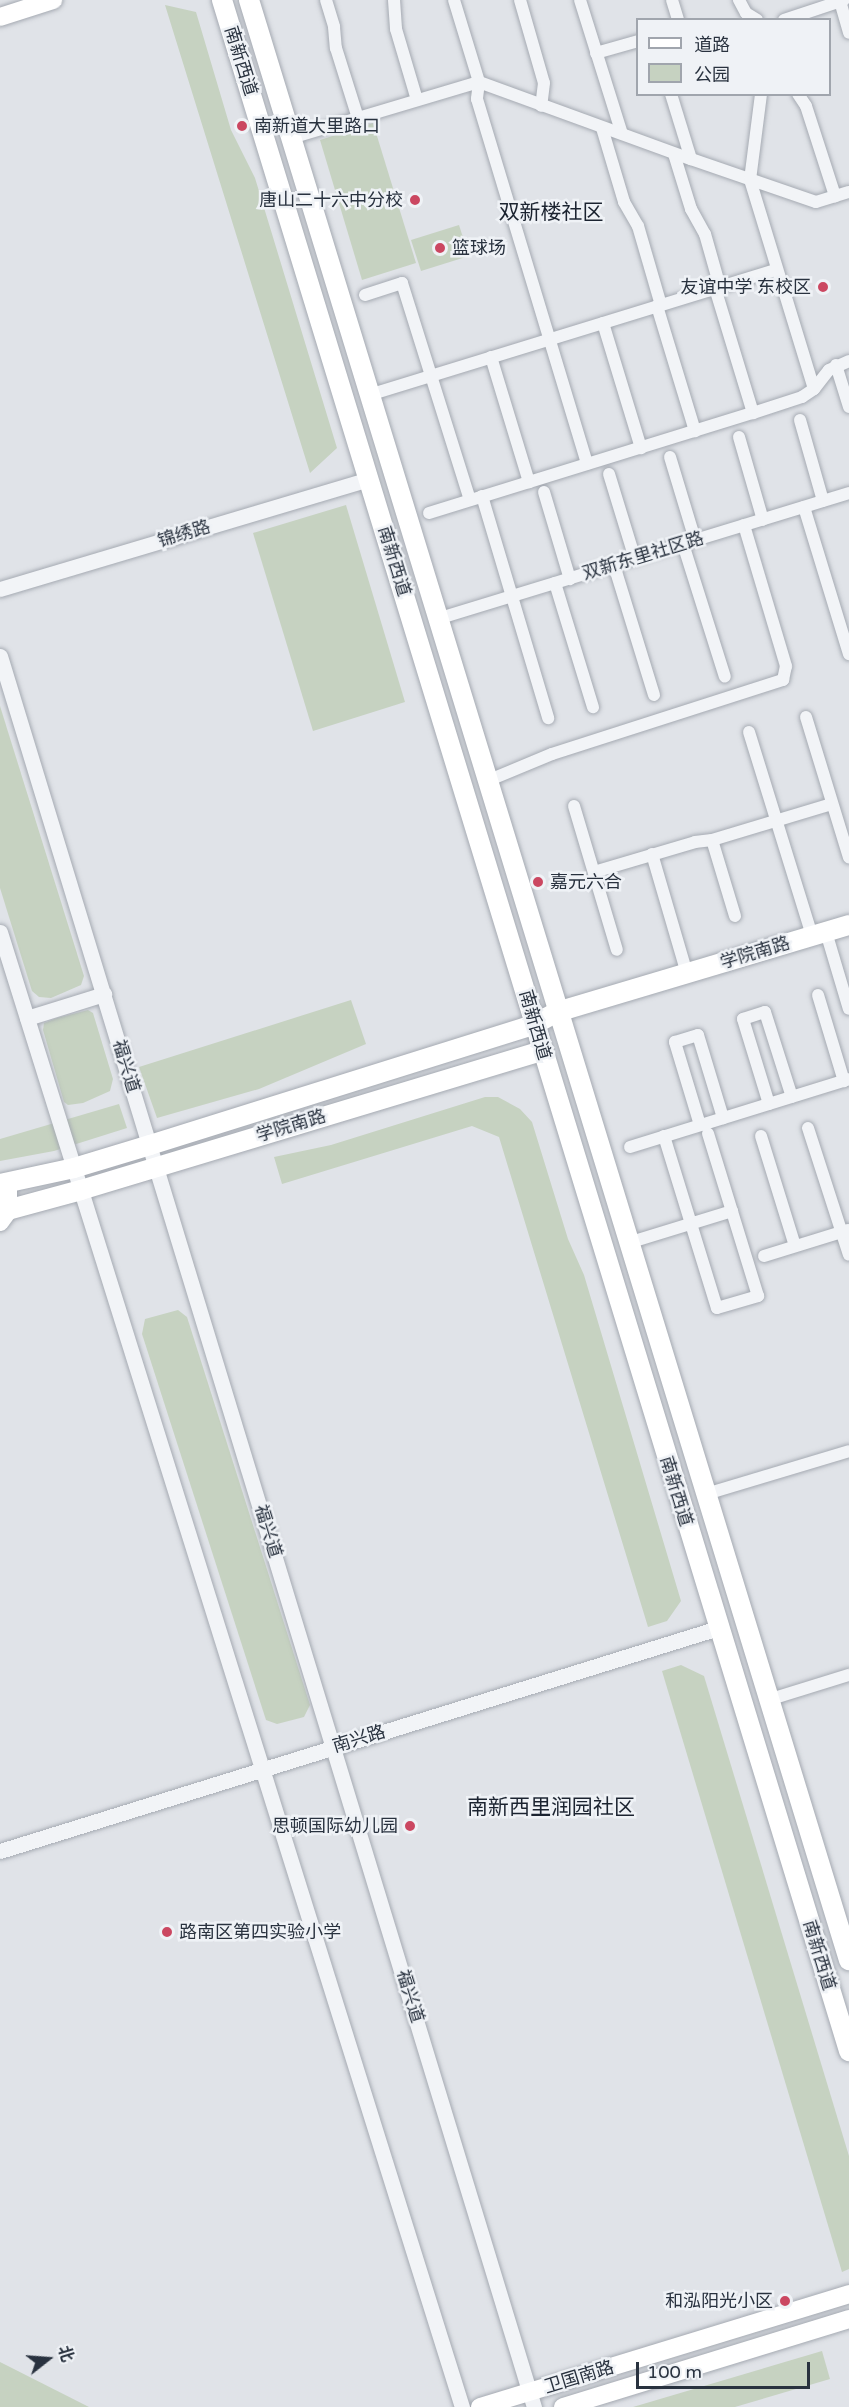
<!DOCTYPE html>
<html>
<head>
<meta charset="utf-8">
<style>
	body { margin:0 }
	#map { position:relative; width:849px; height:2407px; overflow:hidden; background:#e0e3e8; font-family:"Varela Round","Noto Sans SC",sans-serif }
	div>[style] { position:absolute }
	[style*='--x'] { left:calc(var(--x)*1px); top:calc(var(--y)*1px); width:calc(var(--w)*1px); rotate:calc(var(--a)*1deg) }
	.green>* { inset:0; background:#c6d2c1 }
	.roads { filter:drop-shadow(0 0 2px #a5aab2) drop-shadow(0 0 2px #a5aab2) }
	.minor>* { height:12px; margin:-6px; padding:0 6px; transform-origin:6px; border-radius:6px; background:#f2f4f7 }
	.tertiary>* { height:15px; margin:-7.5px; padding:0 7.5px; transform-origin:7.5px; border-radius:7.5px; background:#f2f4f7 }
	.secondary>* { height:18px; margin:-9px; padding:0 9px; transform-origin:9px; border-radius:9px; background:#fff }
	.primary>* { height:20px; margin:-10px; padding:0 10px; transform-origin:10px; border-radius:10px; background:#fff }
	.dots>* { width:16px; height:16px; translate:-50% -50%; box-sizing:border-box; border:3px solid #eff2f6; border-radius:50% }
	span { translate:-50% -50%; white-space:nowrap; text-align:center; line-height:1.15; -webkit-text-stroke:5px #eff2f6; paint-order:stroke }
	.street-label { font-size:18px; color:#29323f }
	.poi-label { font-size:18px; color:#29323f }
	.left { translate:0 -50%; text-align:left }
	.right { translate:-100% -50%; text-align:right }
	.quarter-label { font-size:21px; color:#1b2330 }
	.legend { position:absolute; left:636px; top:18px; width:195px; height:78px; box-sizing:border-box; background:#eff2f6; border:2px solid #a0a5ad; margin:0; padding:8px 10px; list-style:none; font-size:18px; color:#29323f }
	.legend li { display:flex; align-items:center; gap:12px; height:30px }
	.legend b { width:30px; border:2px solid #a0a5ad }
	.north { position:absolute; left:18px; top:2329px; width:60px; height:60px; -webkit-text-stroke:4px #eff2f6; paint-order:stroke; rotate:73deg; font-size:16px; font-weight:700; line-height:24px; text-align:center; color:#29323f }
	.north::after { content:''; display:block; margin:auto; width:21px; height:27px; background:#29323f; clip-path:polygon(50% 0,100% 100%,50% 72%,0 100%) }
	.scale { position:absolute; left:636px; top:2362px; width:174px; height:27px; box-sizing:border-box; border:3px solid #29323f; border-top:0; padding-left:8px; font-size:18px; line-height:21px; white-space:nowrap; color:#29323f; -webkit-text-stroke:4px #eff2f6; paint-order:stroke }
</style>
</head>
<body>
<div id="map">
	<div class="green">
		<i style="clip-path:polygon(165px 5px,196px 12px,231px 130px,255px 178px,337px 448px,310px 473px)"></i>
		<i style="clip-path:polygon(373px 123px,416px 263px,362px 280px,320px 140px)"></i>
		<i style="clip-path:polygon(459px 225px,469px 256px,421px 271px,411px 240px)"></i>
		<i style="clip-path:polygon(346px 505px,405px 702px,313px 731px,253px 533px)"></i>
		<i style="clip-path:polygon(0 706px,84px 976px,81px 985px,51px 998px,39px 997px,32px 991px,0 888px)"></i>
		<i style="clip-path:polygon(351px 1000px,366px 1044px,259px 1089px,157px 1118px,139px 1067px)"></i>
		<i style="clip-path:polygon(88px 1010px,93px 1013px,113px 1079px,110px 1091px,83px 1103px,68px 1105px,64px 1102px,43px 1030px,44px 1023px,57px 1018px)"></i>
		<i style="clip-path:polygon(485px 1097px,498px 1097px,520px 1109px,532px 1122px,568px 1239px,584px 1275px,681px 1601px,667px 1621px,648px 1627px,499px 1137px,472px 1126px,282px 1184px,274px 1157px,331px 1145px)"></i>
		<i style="clip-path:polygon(119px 1104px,127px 1128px,54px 1151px,0 1161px,0 1139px)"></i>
		<i style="clip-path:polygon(178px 1310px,187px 1317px,310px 1705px,304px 1717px,277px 1724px,266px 1720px,142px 1334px,145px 1319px)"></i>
		<i style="clip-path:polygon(681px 1665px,704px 1676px,849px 2156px,849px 2269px,842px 2272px,662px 1671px)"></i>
		<i style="clip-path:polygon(822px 2351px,830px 2379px,735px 2407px,633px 2407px)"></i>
		<i style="clip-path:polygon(0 2362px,89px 2407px,0 2407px)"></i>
	</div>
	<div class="roads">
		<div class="minor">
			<i style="--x:326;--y:0;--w:28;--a:73"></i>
			<i style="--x:334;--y:27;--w:21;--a:85"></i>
			<i style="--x:336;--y:48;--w:73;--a:72.6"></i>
			<i style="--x:394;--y:0;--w:29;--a:86"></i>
			<i style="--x:396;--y:29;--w:74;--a:73.5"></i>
			<i style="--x:454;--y:0;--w:86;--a:73"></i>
			<i style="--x:479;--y:82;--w:17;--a:97"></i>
			<i style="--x:477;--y:99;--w:381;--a:73.2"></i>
			<i style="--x:520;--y:0;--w:86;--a:73.9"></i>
			<i style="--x:544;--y:83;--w:23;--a:97"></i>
			<i style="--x:580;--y:0;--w:140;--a:72.6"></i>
			<i style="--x:672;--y:0;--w:21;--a:73"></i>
			<i style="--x:739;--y:0;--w:15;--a:62"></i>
			<i style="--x:746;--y:13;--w:13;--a:32"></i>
			<i style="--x:840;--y:1;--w:33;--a:74"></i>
			<i style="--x:784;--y:20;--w:63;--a:-18.4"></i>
			<i style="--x:596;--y:53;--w:44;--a:-15.9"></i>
			<i style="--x:671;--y:94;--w:68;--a:72.9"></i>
			<i style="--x:798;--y:94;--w:14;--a:56"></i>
			<i style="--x:806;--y:106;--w:95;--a:72.1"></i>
			<i style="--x:602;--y:128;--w:77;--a:73.4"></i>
			<i style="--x:624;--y:202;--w:28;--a:60"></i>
			<i style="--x:638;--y:226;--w:82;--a:73.8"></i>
			<i style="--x:291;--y:138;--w:196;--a:-16.6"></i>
			<i style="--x:479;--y:82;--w:226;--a:20"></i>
			<i style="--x:691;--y:159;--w:132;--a:19"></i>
			<i style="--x:816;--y:202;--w:34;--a:-17"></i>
			<i style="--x:674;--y:154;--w:58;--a:72.8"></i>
			<i style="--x:691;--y:209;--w:29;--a:61"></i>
			<i style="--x:705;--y:234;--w:55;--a:74.2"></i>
			<i style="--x:715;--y:288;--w:131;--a:73.1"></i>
			<i style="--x:365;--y:295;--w:39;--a:-18"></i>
			<i style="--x:402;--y:283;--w:227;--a:72.6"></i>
			<i style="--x:657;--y:306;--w:131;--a:73.1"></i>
			<i style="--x:603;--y:323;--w:131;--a:73.1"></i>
			<i style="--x:491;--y:357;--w:131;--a:73.1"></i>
			<i style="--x:836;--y:365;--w:44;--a:72.8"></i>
			<i style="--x:814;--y:389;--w:24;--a:-52"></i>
			<i style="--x:829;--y:370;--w:22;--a:-24"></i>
			<i style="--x:369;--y:395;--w:426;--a:-17.1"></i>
			<i style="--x:800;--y:420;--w:84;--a:74.1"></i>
			<i style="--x:739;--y:437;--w:86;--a:73.9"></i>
			<i style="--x:670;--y:457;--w:87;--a:73.2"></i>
			<i style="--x:609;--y:474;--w:89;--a:73"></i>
			<i style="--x:544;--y:492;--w:91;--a:73.4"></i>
			<i style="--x:482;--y:496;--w:232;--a:73.4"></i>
			<i style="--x:804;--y:507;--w:154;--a:73"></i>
			<i style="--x:429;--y:513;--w:339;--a:-17.2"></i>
			<i style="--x:753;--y:413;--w:52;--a:-18.1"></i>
			<i style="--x:802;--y:397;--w:14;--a:-34"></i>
			<i style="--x:814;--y:389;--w:219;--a:-107"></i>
			<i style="--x:750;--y:180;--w:87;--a:-82.7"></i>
			<i style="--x:683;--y:544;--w:139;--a:72.5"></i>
			<i style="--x:614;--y:565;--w:136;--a:72.9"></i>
			<i style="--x:555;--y:583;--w:130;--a:73"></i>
			<i style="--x:437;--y:619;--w:431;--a:-17"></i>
			<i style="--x:806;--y:717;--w:147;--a:73"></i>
			<i style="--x:749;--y:732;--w:214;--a:72.8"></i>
			<i style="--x:487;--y:781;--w:70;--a:-22.6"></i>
			<i style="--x:552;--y:754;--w:243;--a:-17.8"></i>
			<i style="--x:783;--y:680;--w:14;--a:-78"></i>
			<i style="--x:786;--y:666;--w:147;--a:-106.6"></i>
			<i style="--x:574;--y:806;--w:150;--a:73.4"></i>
			<i style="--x:652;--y:854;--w:125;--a:73.7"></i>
			<i style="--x:594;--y:872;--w:105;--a:-16.5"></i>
			<i style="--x:695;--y:842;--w:17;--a:-7"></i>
			<i style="--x:735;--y:916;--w:79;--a:-106.8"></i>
			<i style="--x:712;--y:840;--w:125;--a:-16.7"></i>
			<i style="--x:826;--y:932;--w:80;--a:73.4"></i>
			<i style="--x:818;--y:995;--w:90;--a:73.2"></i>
			<i style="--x:769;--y:1104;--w:89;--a:-107"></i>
			<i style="--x:743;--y:1019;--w:23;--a:-18"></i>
			<i style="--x:765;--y:1012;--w:89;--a:72.4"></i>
			<i style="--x:700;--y:1125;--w:87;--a:-106.8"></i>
			<i style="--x:675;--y:1042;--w:24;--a:-17"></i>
			<i style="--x:698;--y:1035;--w:87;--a:73.2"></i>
			<i style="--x:808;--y:1128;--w:133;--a:72.1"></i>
			<i style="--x:664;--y:1136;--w:180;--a:72.9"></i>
			<i style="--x:717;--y:1308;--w:43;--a:-16.3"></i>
			<i style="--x:758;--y:1296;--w:170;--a:-107.1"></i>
			<i style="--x:761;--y:1136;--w:115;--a:72.8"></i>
			<i style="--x:630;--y:1147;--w:229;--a:-17.2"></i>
			<i style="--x:628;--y:1243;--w:109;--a:-17.1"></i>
			<i style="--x:764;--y:1256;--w:88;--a:-17.2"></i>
			<i style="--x:706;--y:1494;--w:149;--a:-16.7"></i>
			<i style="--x:768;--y:1700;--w:85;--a:-17.2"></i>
		</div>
		<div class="tertiary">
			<i style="--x:0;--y:589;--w:385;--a:-16.6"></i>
			<i style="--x:0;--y:656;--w:1831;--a:73.04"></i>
			<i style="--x:0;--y:932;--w:1546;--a:72.61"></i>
			<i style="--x:27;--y:1018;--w:81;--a:-17.3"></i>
			<i style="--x:0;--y:1851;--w:752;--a:-17.25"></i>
		</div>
		<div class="secondary">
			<i style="--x:0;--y:17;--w:56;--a:-17.8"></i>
			<i style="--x:0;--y:1222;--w:14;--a:-54"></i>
			<i style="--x:8;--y:1211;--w:27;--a:-90"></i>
			<i style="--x:480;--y:2407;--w:386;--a:-17"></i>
			<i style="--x:563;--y:2407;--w:299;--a:-17.1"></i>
		</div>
		<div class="primary">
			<i style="--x:222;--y:0;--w:2145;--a:73"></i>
			<i style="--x:249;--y:0;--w:2050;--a:72.98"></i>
			<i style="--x:0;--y:1184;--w:76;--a:-12.2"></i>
			<i style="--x:74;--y:1168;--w:79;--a:-16.8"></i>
			<i style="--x:150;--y:1145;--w:404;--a:-17.4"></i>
			<i style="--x:535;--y:1024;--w:25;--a:-29"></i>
			<i style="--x:557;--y:1012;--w:305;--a:-16.6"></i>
			<i style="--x:0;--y:1212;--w:84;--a:-15.2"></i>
			<i style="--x:81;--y:1190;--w:481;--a:-16.8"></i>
		</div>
	</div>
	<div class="dots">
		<i style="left:242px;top:126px;background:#cb4761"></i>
		<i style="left:415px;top:200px;background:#cb4761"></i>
		<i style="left:440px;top:248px;background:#cb4761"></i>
		<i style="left:823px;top:287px;background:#cb4761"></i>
		<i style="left:538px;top:882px;background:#cb4761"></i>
		<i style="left:410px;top:1826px;background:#cb4761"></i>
		<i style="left:167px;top:1932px;background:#cb4761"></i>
		<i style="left:785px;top:2301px;background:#cb4761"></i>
	</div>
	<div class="street-label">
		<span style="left:241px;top:61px;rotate:73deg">南新西道</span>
		<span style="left:184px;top:534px;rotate:-17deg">锦绣路</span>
		<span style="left:643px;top:556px;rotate:-17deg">双新东里社区路</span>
		<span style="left:394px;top:561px;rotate:73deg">南新西道</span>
		<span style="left:755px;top:953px;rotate:-17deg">学院南路</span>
		<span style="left:535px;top:1025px;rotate:74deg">南新西道</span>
		<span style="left:126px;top:1066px;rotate:73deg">福兴道</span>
		<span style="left:291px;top:1126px;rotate:-17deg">学院南路</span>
		<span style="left:676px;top:1491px;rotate:73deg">南新西道</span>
		<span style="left:268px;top:1531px;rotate:73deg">福兴道</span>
		<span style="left:359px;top:1739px;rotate:-17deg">南兴路</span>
		<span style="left:819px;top:1955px;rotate:73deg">南新西道</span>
		<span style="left:410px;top:1996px;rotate:73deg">福兴道</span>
		<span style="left:579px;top:2377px;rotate:-17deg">卫国南路</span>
	</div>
	<div class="poi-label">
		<span class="left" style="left:254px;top:126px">南新道大里路口</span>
		<span class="right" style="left:403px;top:200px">唐山二十六中分校</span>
		<span class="left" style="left:452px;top:248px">篮球场</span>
		<span class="right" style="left:811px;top:287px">友谊中学 东校区</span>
		<span class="left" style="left:550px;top:882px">嘉元六合</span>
		<span class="right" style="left:398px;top:1826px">思顿国际幼儿园</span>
		<span class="left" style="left:179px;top:1932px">路南区第四实验小学</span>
		<span class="right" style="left:773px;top:2301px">和泓阳光小区</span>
	</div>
	<div class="quarter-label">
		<span style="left:551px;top:213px">双新楼社区</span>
		<span style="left:551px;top:1808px">南新西里润园社区</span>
	</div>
	<ul class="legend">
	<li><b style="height:8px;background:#fff"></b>道路</li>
	<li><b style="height:16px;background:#c6d2c1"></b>公园</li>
	</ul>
	<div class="north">北</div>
	<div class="scale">100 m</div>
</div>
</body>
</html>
